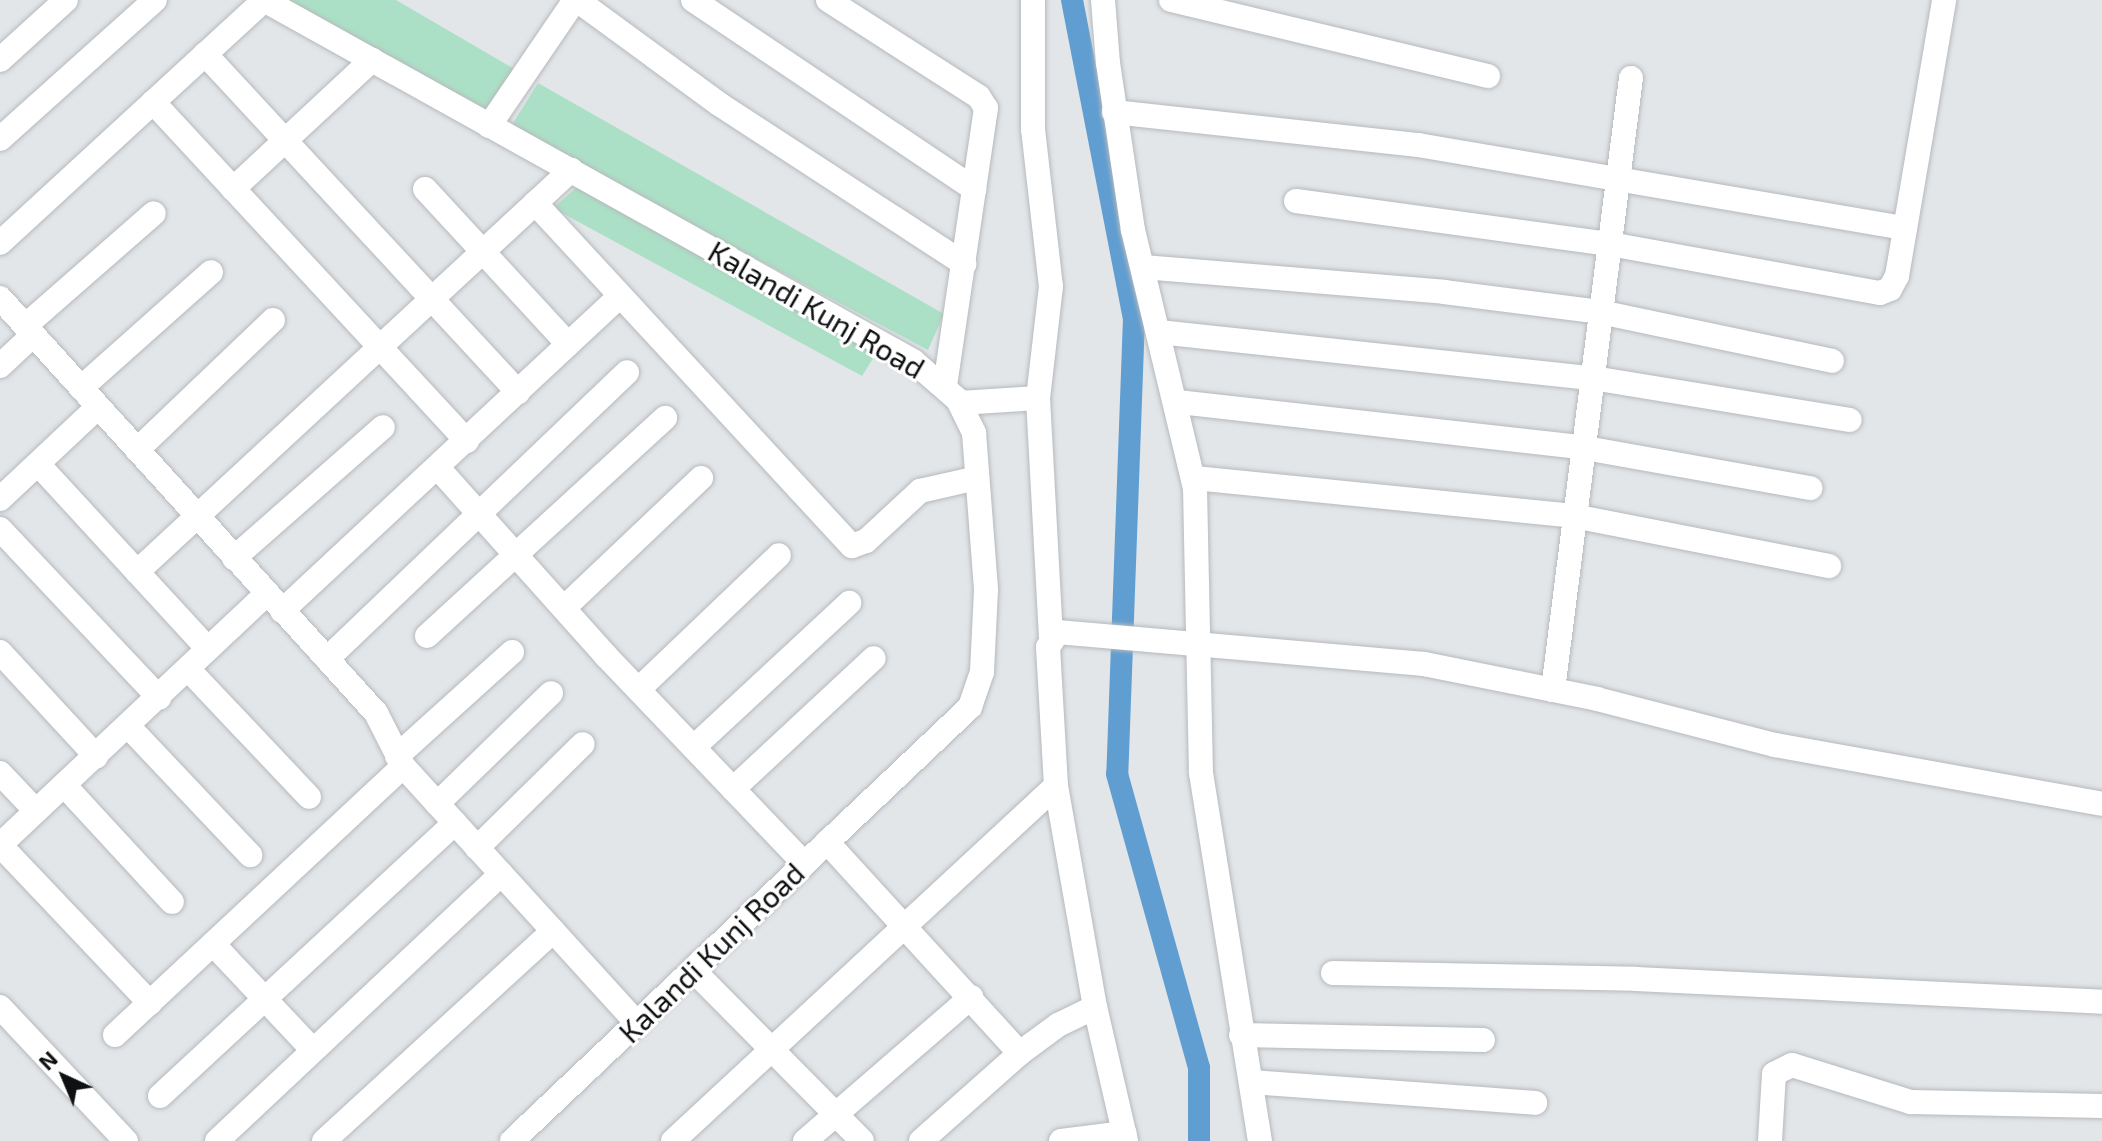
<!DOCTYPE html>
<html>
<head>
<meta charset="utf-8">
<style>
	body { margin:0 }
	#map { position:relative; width:2102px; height:1141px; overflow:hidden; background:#e2e6e9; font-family:"Exo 2",sans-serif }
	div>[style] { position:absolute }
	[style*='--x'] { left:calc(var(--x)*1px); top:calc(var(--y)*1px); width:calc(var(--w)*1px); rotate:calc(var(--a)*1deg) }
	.green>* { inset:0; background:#ace0c6 }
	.canal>* { height:22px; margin:-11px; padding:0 11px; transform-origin:11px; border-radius:11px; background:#609ed1 }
	.roads { filter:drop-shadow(0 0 2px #b6b9bd) drop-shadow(0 0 2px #b6b9bd) }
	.minor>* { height:24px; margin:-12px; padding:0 12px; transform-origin:12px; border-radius:12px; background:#fff }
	span { translate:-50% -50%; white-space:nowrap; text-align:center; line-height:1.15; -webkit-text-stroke:6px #fff; paint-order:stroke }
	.street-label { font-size:30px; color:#0e1011 }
	.north { position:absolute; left:24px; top:1037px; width:80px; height:80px; -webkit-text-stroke:6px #fff; paint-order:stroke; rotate:316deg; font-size:22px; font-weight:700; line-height:32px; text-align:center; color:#0e1011 }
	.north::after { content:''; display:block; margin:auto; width:28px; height:36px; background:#0e1011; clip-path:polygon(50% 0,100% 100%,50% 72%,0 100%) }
</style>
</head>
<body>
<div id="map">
	<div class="green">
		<i style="clip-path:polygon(276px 0,396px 0,523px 74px,496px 121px)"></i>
		<i style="clip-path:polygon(538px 83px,944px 314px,928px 350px,510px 128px)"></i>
		<i style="clip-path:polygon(576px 188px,589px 189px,879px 349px,862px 376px,553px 208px)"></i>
	</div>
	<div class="canal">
		<i style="--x:1072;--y:0;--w:324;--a:79"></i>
		<i style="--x:1134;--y:318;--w:456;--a:92.1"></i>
		<i style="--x:1117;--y:774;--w:305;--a:74.4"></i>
		<i style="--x:1199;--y:1068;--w:73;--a:90"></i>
	</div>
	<div class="roads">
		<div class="minor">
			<i style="--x:264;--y:0;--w:743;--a:29.08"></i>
			<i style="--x:913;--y:361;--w:60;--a:40.9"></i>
			<i style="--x:958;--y:400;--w:37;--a:64"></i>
			<i style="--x:974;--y:433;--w:157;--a:85.6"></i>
			<i style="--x:986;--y:590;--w:82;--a:92.8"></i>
			<i style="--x:982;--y:672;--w:37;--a:109"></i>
			<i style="--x:970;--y:707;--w:631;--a:136.54"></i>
			<i style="--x:577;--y:0;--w:176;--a:36.2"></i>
			<i style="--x:719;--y:104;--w:293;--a:33.1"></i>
			<i style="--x:693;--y:0;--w:339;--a:33.9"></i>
			<i style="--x:828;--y:0;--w:179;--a:32.7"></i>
			<i style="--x:979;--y:97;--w:13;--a:58"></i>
			<i style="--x:986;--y:108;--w:280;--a:98.4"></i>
			<i style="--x:1033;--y:0;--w:129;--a:90"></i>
			<i style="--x:1033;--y:129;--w:158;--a:83.5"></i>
			<i style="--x:1051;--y:286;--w:113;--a:96.6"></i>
			<i style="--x:1038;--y:398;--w:240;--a:86.9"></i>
			<i style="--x:1103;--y:0;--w:63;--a:85.5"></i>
			<i style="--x:1108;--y:63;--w:169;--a:81.5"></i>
			<i style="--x:1133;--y:230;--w:265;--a:76.5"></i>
			<i style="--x:1195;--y:488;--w:285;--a:88.8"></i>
			<i style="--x:1201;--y:773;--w:373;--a:80.9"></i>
			<i style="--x:1171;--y:0;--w:326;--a:13.5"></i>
			<i style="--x:205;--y:54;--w:461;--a:47.2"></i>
			<i style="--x:0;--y:60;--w:89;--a:-42.3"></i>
			<i style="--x:153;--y:102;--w:462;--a:47.2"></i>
			<i style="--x:1114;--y:112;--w:306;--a:6.2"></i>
			<i style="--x:1418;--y:145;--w:494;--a:9.7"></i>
			<i style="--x:489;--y:126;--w:153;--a:-55.7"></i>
			<i style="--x:0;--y:139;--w:208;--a:-41.9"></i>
			<i style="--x:233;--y:189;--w:190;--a:-42.9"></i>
			<i style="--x:425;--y:189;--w:211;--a:47.3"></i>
			<i style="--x:1296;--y:201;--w:317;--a:7.8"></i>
			<i style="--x:1610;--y:244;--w:274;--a:10.3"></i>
			<i style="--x:1880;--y:293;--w:11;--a:-22"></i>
			<i style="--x:1890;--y:289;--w:15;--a:-62"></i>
			<i style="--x:1897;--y:276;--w:280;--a:-80.3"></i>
			<i style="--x:535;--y:203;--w:467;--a:47.3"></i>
			<i style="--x:852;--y:546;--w:15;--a:-20"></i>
			<i style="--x:866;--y:541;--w:74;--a:-42.8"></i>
			<i style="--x:920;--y:491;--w:58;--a:-12.8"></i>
			<i style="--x:0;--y:243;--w:359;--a:-42.6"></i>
			<i style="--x:1143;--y:267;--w:302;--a:4.7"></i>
			<i style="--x:1444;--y:292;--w:157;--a:7.3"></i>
			<i style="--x:1600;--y:312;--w:237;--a:11.9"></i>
			<i style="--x:0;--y:298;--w:560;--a:47.82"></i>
			<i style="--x:376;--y:713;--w:59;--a:63"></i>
			<i style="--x:403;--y:766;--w:348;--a:47.7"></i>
			<i style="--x:25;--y:326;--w:171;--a:-41.2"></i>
			<i style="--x:1159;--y:332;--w:436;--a:6.1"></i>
			<i style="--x:1593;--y:378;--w:260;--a:9.3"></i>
			<i style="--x:0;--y:366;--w:45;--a:-43.2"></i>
			<i style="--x:81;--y:388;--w:174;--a:-41.7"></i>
			<i style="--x:1178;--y:402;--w:410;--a:6.4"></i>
			<i style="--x:1585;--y:448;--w:229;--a:10.1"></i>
			<i style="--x:960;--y:403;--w:78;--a:-3.7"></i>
			<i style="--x:137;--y:450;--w:188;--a:-43.7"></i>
			<i style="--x:38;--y:464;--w:251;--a:47.4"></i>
			<i style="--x:438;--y:468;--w:252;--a:48.2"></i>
			<i style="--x:606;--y:656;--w:286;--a:46.3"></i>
			<i style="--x:1194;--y:478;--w:382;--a:5.7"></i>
			<i style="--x:1574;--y:516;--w:260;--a:11.1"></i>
			<i style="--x:0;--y:499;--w:134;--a:-43.2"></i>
			<i style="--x:0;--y:529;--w:232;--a:46.7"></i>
			<i style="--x:234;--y:558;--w:198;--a:-41.3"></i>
			<i style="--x:137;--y:572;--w:592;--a:-42.81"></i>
			<i style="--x:564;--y:608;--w:189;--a:-43.5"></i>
			<i style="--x:282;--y:611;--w:462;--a:-43"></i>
			<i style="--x:427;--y:636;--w:323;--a:-42.5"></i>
			<i style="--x:0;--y:652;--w:142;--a:47.3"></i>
			<i style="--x:327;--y:659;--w:415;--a:-43.7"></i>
			<i style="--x:188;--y:669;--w:176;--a:46.6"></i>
			<i style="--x:640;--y:688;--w:192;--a:-43.7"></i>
			<i style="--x:1553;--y:690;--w:617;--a:-82.74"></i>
			<i style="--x:128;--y:726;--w:178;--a:46.6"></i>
			<i style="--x:694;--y:747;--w:212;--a:-42.9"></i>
			<i style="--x:397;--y:756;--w:155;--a:-42.1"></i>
			<i style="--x:0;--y:773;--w:52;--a:46.5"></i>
			<i style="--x:64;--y:785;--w:159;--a:47.3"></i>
			<i style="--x:733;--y:789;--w:192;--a:-42.9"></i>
			<i style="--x:437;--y:804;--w:159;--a:-44.2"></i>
			<i style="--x:827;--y:842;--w:286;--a:47.6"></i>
			<i style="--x:0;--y:845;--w:366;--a:-43.3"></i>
			<i style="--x:0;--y:845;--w:218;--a:46.5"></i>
			<i style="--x:477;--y:848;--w:148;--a:-44.5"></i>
			<i style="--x:213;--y:944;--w:146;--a:46.7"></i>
			<i style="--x:693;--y:970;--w:240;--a:45.3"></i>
			<i style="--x:1333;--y:973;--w:303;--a:1.1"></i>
			<i style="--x:1636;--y:979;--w:467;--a:2.8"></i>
			<i style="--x:0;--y:1007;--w:184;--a:46.8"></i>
			<i style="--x:115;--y:1035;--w:394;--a:-43"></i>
			<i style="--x:1241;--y:1035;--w:242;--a:1.2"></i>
			<i style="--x:1251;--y:1082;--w:285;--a:4.2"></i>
			<i style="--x:160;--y:1096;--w:402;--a:-42.8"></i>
			<i style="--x:217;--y:1141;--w:390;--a:-43.2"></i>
			<i style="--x:324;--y:1141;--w:311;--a:-42.5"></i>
			<i style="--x:673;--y:1141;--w:522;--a:-42.83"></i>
			<i style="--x:805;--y:1141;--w:220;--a:-40.9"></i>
			<i style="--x:921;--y:1141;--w:132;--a:-41.6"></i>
			<i style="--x:1020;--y:1053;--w:47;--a:-36.4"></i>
			<i style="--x:1058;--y:1025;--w:41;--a:-25.9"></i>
			<i style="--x:1061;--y:1141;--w:64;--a:-7.2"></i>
			<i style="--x:1126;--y:1141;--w:138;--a:-103"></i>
			<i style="--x:1095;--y:1007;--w:224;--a:-100"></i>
			<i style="--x:1056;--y:786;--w:139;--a:-93.3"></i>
			<i style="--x:1048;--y:647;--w:18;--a:-56"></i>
			<i style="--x:1058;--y:632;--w:367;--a:5"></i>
			<i style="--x:1424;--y:664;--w:177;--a:11.4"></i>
			<i style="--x:1597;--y:699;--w:184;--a:14.5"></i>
			<i style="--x:1775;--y:745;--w:332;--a:10.2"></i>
			<i style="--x:1770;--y:1141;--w:67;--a:-86.6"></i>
			<i style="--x:1774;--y:1074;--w:20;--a:-27"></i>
			<i style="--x:1792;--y:1065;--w:125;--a:17.3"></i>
			<i style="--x:1911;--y:1102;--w:191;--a:1.2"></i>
		</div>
	</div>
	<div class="street-label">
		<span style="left:817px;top:309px;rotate:30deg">Kalandi Kunj Road</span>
		<span style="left:711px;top:952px;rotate:-44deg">Kalandi Kunj Road</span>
	</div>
	<div class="north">N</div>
</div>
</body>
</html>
